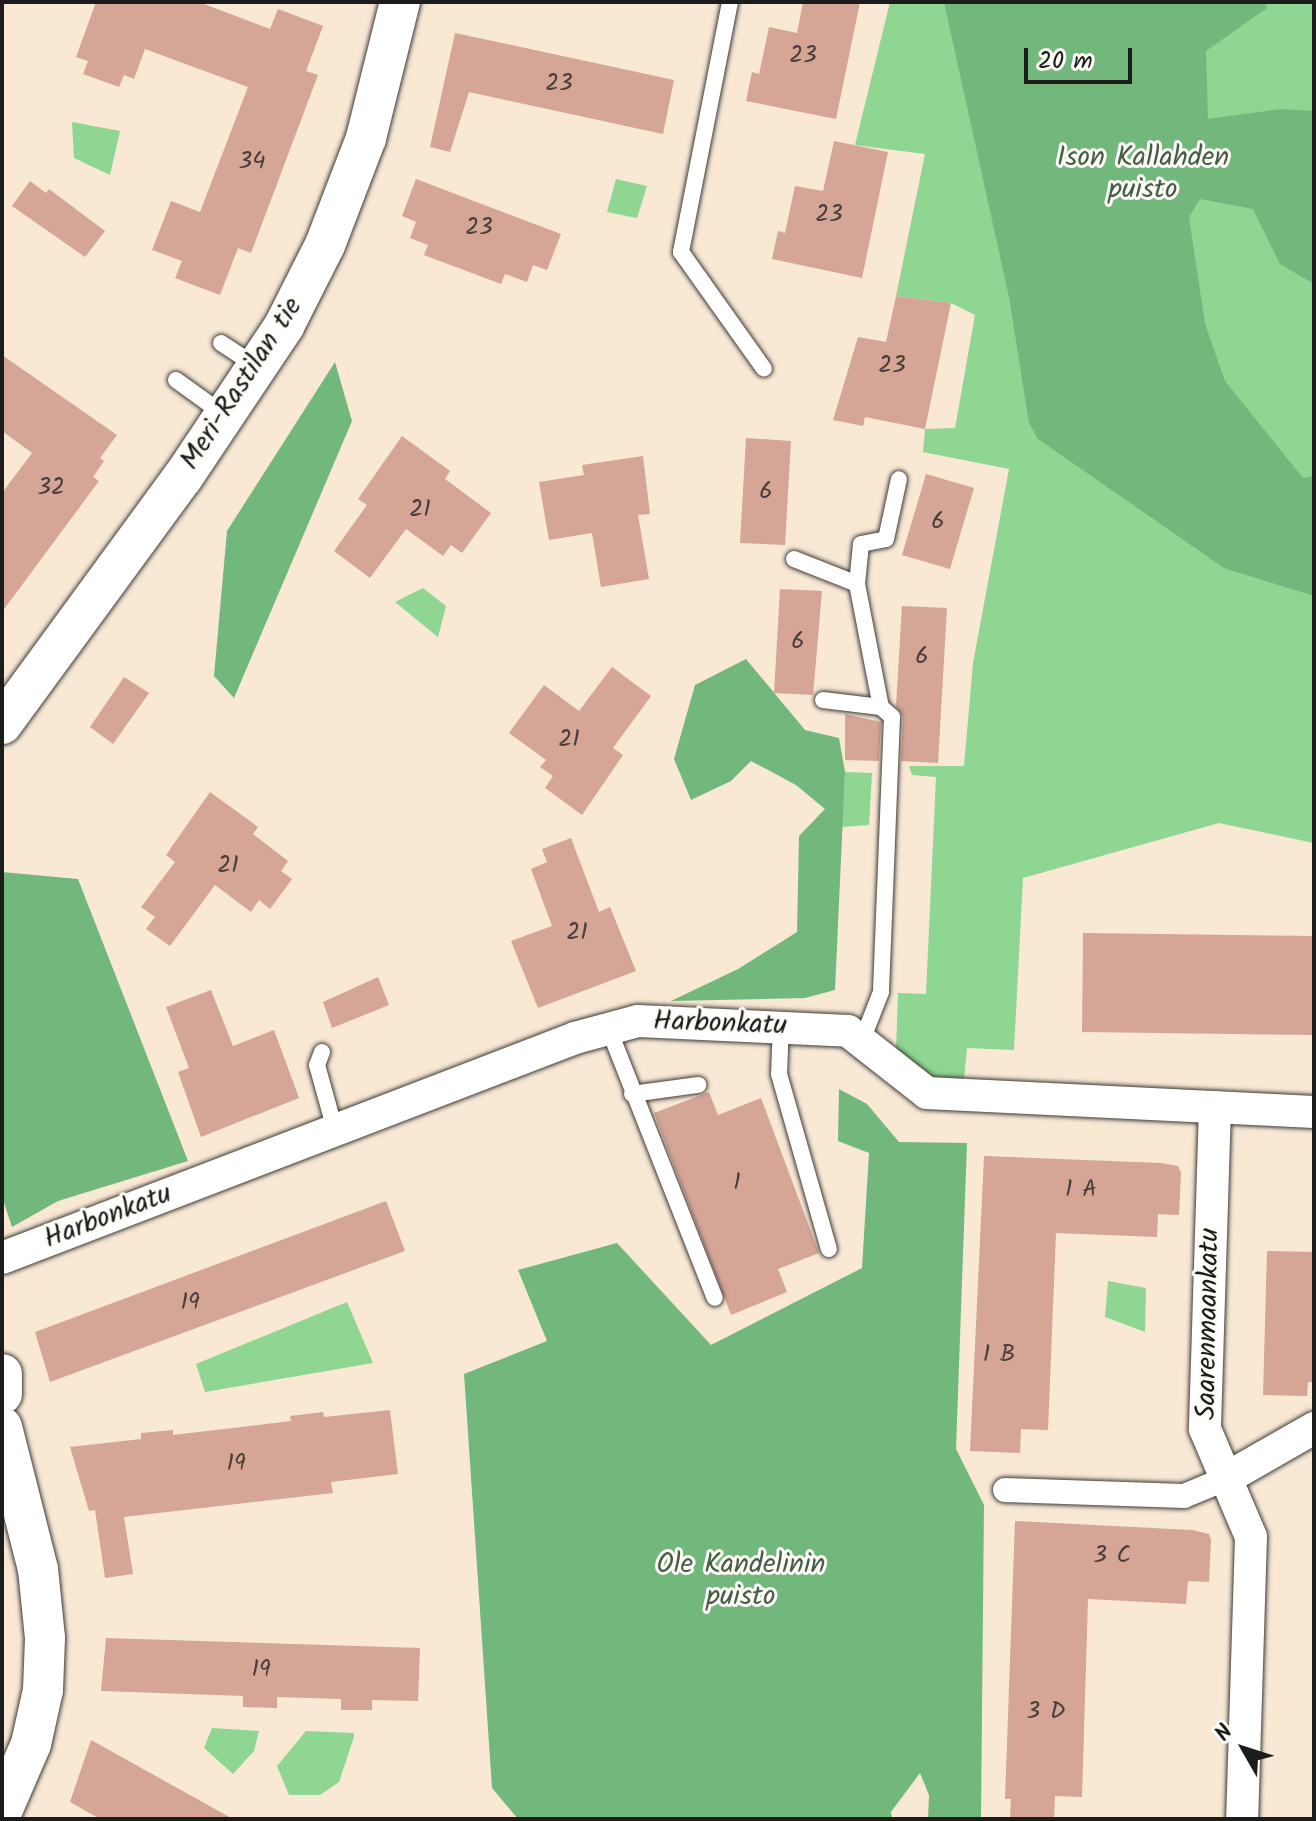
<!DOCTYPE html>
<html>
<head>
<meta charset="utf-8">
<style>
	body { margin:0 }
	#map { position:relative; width:1316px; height:1821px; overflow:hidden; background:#f8e8d4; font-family:Kalam,sans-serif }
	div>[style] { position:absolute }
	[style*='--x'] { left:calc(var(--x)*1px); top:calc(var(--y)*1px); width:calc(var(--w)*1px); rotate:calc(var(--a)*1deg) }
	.green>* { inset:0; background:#8ed691 }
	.forest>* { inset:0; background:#72b77b }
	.building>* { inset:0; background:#d5a596 }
	.roads { filter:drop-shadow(0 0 2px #3d3b38) drop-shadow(0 0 2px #3d3b38) }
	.service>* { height:16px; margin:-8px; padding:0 8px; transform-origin:8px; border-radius:8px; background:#fff }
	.pedestrian>* { height:24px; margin:-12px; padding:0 12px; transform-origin:12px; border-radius:12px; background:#fff }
	.minor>* { height:32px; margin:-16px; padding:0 16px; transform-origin:16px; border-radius:16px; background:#fff }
	.tertiary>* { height:40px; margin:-20px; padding:0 20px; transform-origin:20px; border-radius:20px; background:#fff }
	span { translate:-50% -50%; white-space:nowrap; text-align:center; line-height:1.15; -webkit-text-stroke:6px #fdfcf7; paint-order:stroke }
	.number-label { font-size:24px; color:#4a3e3a }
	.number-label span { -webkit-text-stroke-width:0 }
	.park-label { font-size:28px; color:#445d45 }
	.street-label { font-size:28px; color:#1c1c1c }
	.frame { position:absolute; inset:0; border:4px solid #1c1c1c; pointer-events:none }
	.north { position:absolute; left:1204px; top:1709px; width:80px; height:80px; -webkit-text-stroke:6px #fdfcf7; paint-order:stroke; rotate:309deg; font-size:22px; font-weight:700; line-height:32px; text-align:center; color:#1c1c1c }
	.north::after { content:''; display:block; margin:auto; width:28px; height:36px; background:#1c1c1c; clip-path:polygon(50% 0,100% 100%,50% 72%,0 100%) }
	.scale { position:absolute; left:1024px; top:48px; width:108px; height:36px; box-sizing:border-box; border:4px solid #1c1c1c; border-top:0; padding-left:10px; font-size:24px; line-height:28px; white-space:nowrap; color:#1c1c1c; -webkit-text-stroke:6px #fdfcf7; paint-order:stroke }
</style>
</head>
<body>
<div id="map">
	<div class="green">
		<i style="clip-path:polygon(890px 2px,1314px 2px,1314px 843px,1219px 823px,1023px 878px,1014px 1050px,967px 1048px,964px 1079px,927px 1076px,896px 1050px,898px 993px,926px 994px,936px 777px,912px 775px,909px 766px,964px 766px,973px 663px,1009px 469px,923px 452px,925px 429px,955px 428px,975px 315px,951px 303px,896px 296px,925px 154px,855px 145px)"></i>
		<i style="clip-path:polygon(72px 122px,120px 131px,110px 175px,74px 158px)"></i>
		<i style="clip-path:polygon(616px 179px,647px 186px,637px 218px,607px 212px)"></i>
		<i style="clip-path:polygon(423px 588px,446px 606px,438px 637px,395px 602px)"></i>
		<i style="clip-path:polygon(845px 772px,872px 773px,869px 825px,842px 827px)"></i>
		<i style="clip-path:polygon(1108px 1281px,1146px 1288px,1145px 1332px,1105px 1317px)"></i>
		<i style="clip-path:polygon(347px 1302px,373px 1363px,205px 1392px,196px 1364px)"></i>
		<i style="clip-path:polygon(212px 1728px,259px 1731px,254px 1751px,233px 1774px,204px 1748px)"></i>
		<i style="clip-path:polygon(306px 1731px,354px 1733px,354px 1737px,339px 1782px,320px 1795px,289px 1795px,277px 1766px)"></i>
	</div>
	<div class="forest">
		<i style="clip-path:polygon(944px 2px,1265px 2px,1267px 8px,1206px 51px,1208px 119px,1281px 109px,1314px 111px,1314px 284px,1280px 264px,1253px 209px,1200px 199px,1189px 217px,1205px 324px,1225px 381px,1303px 478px,1314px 476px,1314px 596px,1224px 568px,1038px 439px,1029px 423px,1009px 297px)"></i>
		<i style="clip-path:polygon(335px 362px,352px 421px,234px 698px,214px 676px,227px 531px)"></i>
		<i style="clip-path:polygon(746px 659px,805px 730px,839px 738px,845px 772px,835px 990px,805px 998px,671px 1001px,738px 969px,797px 932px,799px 836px,825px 809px,796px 785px,751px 761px,731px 781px,691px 800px,674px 759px,695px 685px)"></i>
		<i style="clip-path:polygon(2px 872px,78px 879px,188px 1161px,58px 1201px,12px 1227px,2px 1197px)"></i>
		<i style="clip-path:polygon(839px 1089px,867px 1104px,899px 1142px,967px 1143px,956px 1449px,984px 1505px,981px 1819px,928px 1819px,929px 1795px,920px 1773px,891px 1812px,892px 1819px,518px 1819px,492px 1788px,464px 1374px,547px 1341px,518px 1270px,617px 1243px,711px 1345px,862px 1268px,869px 1153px,838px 1141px)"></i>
	</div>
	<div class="building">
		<i style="clip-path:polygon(96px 2px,199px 2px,270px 29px,278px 9px,323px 26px,306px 71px,318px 75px,251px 253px,238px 248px,220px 295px,175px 278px,182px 261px,152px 250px,171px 201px,200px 212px,248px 87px,145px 49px,134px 79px,124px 75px,119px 87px,83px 74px,88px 61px,76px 57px)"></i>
		<i style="clip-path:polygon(803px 2px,860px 2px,836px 119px,746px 101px,752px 72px,759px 74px,769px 27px,797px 33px)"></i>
		<i style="clip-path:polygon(455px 33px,674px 80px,663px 134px,469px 92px,450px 152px,430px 147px)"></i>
		<i style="clip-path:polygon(834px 141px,888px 152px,862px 278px,772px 259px,778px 231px,785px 233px,795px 186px,823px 191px)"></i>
		<i style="clip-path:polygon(416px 179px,561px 234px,547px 270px,533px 265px,527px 282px,505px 274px,501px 284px,424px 255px,428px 245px,410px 238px,416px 222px,402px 216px)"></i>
		<i style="clip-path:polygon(30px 181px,46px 193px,49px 189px,105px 231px,85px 257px,12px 206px)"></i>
		<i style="clip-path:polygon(896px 296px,951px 303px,925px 429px,865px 417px,863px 426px,833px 420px,858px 337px,886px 342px)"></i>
		<i style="clip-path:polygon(2px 355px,117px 435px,100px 458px,104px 461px,93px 477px,99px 481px,2px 612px,2px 493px,32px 453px,2px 431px)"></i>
		<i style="clip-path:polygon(402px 436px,450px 471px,445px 479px,491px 513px,462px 553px,451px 545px,443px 556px,406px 529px,370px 578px,334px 551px,367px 505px,358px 499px)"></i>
		<i style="clip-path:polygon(746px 438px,791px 441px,785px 545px,740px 543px)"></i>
		<i style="clip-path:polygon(643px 456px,650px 514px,638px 515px,649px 579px,601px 587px,592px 533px,549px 540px,539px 482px,584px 475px,582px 465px)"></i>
		<i style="clip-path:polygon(926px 474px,974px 488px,950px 569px,902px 555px)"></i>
		<i style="clip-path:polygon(780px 589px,822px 591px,813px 695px,774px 693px)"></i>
		<i style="clip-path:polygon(902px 606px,947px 608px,938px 763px,901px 761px,903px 717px,896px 706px)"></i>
		<i style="clip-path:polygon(612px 667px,651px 696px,613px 748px,623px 755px,582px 815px,545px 788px,553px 776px,540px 767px,546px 760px,509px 733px,544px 685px,579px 711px)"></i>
		<i style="clip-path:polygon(124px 677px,149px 693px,113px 744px,90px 727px)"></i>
		<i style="clip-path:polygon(845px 714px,881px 722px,879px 761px,845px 760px)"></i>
		<i style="clip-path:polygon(210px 792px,258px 827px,253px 834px,288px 861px,281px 871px,292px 879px,270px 909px,259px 900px,251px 912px,215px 885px,170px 946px,146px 929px,155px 917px,141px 907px,175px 862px,166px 855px)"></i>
		<i style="clip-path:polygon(571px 838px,599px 912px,610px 907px,636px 971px,538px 1008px,511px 941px,552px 926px,531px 869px,547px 862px,542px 849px)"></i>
		<i style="clip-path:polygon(1083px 933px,1314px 936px,1314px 1035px,1082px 1032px)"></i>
		<i style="clip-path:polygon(378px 977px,389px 1005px,332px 1028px,323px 1002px)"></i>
		<i style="clip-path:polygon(211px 990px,233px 1046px,274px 1030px,299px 1098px,201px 1137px,178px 1072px,189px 1068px,166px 1007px)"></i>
		<i style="clip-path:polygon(709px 1092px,718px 1115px,761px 1098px,819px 1253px,778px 1269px,787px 1292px,731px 1315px,654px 1113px)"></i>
		<i style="clip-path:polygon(984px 1156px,1161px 1163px,1178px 1166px,1181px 1173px,1179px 1215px,1158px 1214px,1157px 1237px,1056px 1233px,1048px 1430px,1021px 1429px,1020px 1453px,970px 1451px)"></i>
		<i style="clip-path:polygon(386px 1201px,405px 1251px,50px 1382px,35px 1332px)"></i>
		<i style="clip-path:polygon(1267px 1251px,1314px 1252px,1314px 1382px,1308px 1382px,1307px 1396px,1263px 1395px)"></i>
		<i style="clip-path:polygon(390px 1410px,398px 1474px,331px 1482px,333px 1493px,124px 1517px,133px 1574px,105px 1578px,95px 1510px,89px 1511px,70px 1447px,141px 1439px,141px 1433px,173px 1430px,173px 1435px,291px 1421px,290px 1416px,323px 1412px,324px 1417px)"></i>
		<i style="clip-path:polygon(1015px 1521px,1192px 1530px,1209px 1534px,1211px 1540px,1209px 1582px,1188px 1581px,1186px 1604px,1088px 1599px,1082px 1797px,1055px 1796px,1054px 1819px,1010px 1818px,1011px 1799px,1005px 1799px)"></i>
		<i style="clip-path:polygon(106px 1638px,420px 1648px,418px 1701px,372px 1700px,372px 1710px,341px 1710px,341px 1699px,277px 1697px,277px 1708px,243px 1707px,243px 1696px,101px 1691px)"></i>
		<i style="clip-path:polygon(91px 1740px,233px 1819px,100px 1819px,70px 1802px)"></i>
	</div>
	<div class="roads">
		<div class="service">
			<i style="--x:730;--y:2;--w:255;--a:101.1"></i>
			<i style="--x:681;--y:252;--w:143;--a:54.6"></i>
			<i style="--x:221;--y:343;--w:42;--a:33.3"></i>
			<i style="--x:176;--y:380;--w:62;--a:35.8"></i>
			<i style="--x:794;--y:559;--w:68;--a:21.6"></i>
			<i style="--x:857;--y:584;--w:125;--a:79"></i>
			<i style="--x:857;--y:584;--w:40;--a:-84.3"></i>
			<i style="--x:861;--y:544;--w:25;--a:-11"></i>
			<i style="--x:886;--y:539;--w:61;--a:-77.8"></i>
			<i style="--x:823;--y:700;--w:58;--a:6.9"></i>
			<i style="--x:881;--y:707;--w:15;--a:42"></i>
			<i style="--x:892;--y:717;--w:275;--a:92.3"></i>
			<i style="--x:881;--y:992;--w:49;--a:111.4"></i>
			<i style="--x:781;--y:1025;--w:49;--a:92.3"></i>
			<i style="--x:779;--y:1074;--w:182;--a:74.1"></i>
			<i style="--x:608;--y:1027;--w:291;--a:68.5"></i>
			<i style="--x:322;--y:1052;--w:14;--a:111"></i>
			<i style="--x:317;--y:1065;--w:67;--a:74.5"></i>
			<i style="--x:632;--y:1094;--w:67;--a:-7.8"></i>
		</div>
		<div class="pedestrian">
			<i style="--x:1005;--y:1490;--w:179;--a:1.9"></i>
			<i style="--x:1184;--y:1496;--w:44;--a:-22.5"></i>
		</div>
		<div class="minor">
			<i style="--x:1215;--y:1107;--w:322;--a:91.8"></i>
			<i style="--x:1205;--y:1429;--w:117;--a:66.9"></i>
			<i style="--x:1251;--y:1537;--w:282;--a:91.8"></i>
			<i style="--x:2;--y:1258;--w:614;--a:-21"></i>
			<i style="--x:575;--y:1038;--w:65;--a:-15.1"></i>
			<i style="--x:638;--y:1021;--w:210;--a:2.7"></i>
			<i style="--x:848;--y:1031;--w:100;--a:38.1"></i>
			<i style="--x:927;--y:1093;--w:387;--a:2.8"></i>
			<i style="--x:1225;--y:1479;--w:103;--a:-29.8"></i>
		</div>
		<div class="tertiary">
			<i style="--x:2;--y:724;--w:306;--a:-53.8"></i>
			<i style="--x:183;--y:477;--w:182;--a:-56.2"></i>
			<i style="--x:284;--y:326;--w:91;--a:-63.2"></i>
			<i style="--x:325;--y:245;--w:115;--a:-69"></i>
			<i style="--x:366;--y:138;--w:140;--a:-76"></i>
			<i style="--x:2;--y:1374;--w:20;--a:90"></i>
			<i style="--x:2;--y:1427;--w:146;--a:75.8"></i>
			<i style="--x:38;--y:1569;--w:69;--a:84.2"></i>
			<i style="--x:45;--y:1638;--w:52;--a:92.2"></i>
			<i style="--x:43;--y:1690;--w:55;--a:102.5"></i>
			<i style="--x:31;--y:1744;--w:73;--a:113.4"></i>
		</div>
	</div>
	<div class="number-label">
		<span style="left:803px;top:56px">23</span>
		<span style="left:559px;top:84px">23</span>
		<span style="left:252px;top:162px">34</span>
		<span style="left:829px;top:215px">23</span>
		<span style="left:479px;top:228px">23</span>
		<span style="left:892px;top:366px">23</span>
		<span style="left:51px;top:488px">32</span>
		<span style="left:766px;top:492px">6</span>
		<span style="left:420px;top:510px">21</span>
		<span style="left:938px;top:522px">6</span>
		<span style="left:798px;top:642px">6</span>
		<span style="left:922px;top:657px">6</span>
		<span style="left:569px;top:740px">21</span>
		<span style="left:228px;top:866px">21</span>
		<span style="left:577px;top:933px">21</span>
		<span style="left:737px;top:1183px">1</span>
		<span style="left:1081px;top:1190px">1 A</span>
		<span style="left:190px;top:1303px">19</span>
		<span style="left:999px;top:1355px">1 B</span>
		<span style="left:236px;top:1464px">19</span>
		<span style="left:1112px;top:1556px">3 C</span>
		<span style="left:261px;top:1670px">19</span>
		<span style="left:1046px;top:1712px">3 D</span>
	</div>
	<div class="park-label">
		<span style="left:1143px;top:174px">Ison Kallahden<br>puisto</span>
		<span style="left:741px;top:1581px">Ole Kandelinin<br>puisto</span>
	</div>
	<div class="street-label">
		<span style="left:242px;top:384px;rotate:-57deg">Meri-Rastilan tie</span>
		<span style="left:720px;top:1024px;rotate:2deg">Harbonkatu</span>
		<span style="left:108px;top:1217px;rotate:-21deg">Harbonkatu</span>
		<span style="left:1209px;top:1324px;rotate:-89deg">Saarenmaankatu</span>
	</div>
	<div class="frame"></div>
	<div class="north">N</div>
	<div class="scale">20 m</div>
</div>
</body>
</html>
